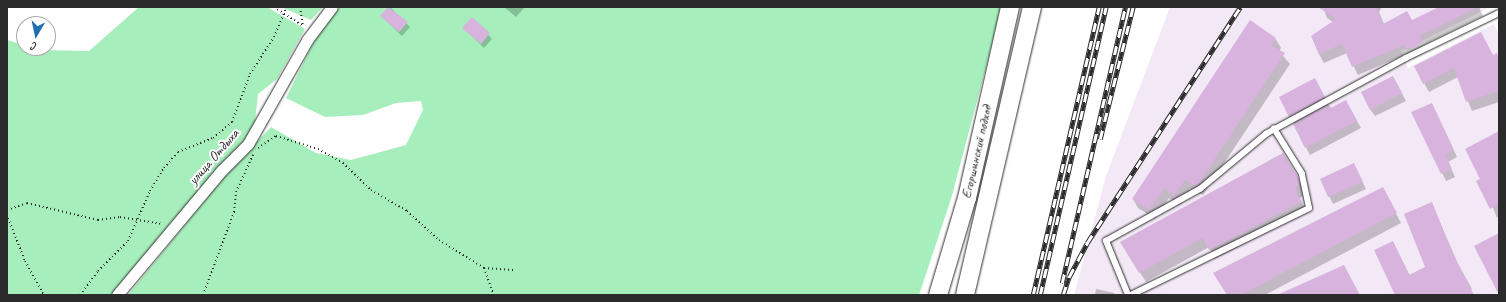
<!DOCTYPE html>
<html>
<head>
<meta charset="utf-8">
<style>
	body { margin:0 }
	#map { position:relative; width:1506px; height:302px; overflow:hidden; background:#fff; font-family:Caveat,sans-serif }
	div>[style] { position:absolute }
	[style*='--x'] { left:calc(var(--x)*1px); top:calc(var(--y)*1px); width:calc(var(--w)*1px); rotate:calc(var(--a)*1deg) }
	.built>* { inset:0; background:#f3e8f5 }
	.green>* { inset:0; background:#a6eebc }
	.shadow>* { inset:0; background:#0003 }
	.building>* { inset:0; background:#d7b3dd }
	.path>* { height:2px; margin-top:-1px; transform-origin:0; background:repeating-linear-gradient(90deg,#2b2b2b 0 1px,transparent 0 4px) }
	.roads { filter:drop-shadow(0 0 1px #2b2b2b) drop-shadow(0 0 1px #2b2b2b) }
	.service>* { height:5.5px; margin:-2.75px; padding:0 2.75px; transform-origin:2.75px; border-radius:2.75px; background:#fff }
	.minor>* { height:11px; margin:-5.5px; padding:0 5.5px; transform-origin:5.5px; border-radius:5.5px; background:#fff }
	.primary>* { height:18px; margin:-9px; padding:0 9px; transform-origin:9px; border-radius:9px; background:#fff }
	.rail>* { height:4.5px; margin-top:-2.25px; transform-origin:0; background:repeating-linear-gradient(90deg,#fff 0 9px,#2b2b2b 0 18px); box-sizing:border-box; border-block:1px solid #2b2b2b }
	span { translate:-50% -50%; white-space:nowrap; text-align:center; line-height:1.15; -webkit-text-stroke:4px #fff; paint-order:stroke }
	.street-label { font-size:14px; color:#2b2b2b }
	.frame { position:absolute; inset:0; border:8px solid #2b2b2b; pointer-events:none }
	.north { position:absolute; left:16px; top:16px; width:40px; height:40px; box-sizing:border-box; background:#fff; border:1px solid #aaa; border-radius:50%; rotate:189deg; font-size:11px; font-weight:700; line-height:16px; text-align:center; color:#2b2b2b }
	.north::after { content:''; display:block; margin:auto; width:14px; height:18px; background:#1f6fb2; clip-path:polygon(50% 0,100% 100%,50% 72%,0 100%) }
</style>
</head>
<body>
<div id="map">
	<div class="built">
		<i style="clip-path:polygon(1170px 7px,1490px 7px,1401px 51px,1408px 68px,1494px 24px,1499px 36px,1499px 295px,1074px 295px,1106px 176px)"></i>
	</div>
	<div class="green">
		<i style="clip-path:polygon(139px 7px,267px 7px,305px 29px,277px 79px,258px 94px,254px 130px,111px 295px,7px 295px,7px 40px,24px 45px,24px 48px,40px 50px,89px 51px)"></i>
		<i style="clip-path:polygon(281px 7px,323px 7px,311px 20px)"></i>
		<i style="clip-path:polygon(340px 7px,1002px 7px,951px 199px,919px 295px,128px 295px,229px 171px,271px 127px,316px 153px,351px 160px,406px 145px,423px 110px,421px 101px,396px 103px,363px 115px,325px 117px,286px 98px,319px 31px)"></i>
	</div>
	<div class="shadow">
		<i style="clip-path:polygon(390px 7px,410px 27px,402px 36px,381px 16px)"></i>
		<i style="clip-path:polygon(504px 7px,523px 7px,524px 8px,516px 17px)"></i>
		<i style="clip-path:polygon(1323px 7px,1382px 7px,1379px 12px,1384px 24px,1412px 21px,1441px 7px,1479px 7px,1483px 16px,1424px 45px,1428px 51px,1413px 59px,1409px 53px,1358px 75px,1347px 53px,1324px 63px,1319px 54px,1312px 37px,1333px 22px,1327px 18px)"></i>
		<i style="clip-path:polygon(472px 18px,492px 39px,484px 48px,464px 28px)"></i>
		<i style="clip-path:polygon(1275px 38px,1281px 48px,1279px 51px,1290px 64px,1203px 195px,1190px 189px,1180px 205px,1169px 198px,1155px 219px,1138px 208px,1133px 199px)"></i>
		<i style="clip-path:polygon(1497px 55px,1499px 59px,1499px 102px,1472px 111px,1458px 77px,1429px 92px,1415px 67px)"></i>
		<i style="clip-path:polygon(1397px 84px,1406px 101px,1375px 116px,1370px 109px)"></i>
		<i style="clip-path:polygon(1319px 87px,1331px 109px,1350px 108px,1361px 128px,1310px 155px,1290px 116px)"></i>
		<i style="clip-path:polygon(1435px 111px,1457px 157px,1448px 162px,1455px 177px,1446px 181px,1413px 113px)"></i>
		<i style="clip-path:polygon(1499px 132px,1499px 216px,1497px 218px,1482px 180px)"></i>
		<i style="clip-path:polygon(1354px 165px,1366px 189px,1333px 204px,1321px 179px)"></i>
		<i style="clip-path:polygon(1298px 178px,1303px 188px,1305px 195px,1300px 198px,1306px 212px,1215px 259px,1209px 247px,1146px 282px,1127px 252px)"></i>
		<i style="clip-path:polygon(1388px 198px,1401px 223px,1265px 295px,1227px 295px)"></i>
		<i style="clip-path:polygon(1432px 204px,1458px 264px,1472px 289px,1470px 290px,1473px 295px,1396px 295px,1393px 242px,1410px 276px,1427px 268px)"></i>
		<i style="clip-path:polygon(1096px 289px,1114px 293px,1115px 295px,1095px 295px)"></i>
	</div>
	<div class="building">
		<i style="clip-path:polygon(388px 7px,408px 22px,399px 32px,380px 16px)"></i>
		<i style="clip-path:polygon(1318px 7px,1376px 7px,1383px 24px,1407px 11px,1412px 20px,1439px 7px,1479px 7px,1420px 36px,1423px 42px,1407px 51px,1404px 45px,1352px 67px,1342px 44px,1319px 54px,1311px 36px,1336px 19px)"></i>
		<i style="clip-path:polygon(472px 17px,490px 33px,481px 44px,462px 28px)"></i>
		<i style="clip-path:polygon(1250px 20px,1276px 38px,1271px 45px,1285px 53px,1197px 186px,1185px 180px,1174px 196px,1164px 189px,1149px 210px,1132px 199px)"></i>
		<i style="clip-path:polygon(1481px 32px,1493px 55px,1497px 53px,1499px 59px,1499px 91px,1466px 102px,1454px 68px,1423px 84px,1414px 66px)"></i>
		<i style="clip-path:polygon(1393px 76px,1402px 93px,1370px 110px,1361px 92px)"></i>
		<i style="clip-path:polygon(1315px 78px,1325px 97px,1289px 117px,1279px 97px)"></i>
		<i style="clip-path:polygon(1346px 100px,1357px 121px,1305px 148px,1293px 124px,1329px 105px,1331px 108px)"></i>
		<i style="clip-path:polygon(1432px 103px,1454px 150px,1445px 154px,1452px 169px,1441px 174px,1411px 112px)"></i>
		<i style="clip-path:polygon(1499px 131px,1499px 204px,1490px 209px,1476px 181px,1480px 179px,1465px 149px)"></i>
		<i style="clip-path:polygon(1283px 153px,1298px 177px,1300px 186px,1295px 188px,1301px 202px,1209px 250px,1203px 238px,1139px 273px,1120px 242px)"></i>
		<i style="clip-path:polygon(1354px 163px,1363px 182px,1328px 197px,1320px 179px)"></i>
		<i style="clip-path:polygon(1383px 187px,1397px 213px,1241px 295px,1227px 295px,1213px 273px)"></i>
		<i style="clip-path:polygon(1432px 202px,1453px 254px,1474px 295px,1395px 295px,1374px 250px,1393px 241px,1409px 275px,1425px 267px,1404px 214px)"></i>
		<i style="clip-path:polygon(1499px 233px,1499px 295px,1474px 246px)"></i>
		<i style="clip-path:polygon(1344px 265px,1360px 295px,1277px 295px)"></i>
	</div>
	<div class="path">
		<i style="--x:274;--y:7;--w:35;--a:33"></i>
		<i style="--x:300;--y:7;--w:19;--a:81"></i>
		<i style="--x:258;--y:148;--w:22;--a:-34"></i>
		<i style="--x:276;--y:136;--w:44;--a:17.2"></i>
		<i style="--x:318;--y:149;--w:29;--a:29"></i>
		<i style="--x:343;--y:163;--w:39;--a:44"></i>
		<i style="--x:371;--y:190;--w:42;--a:30.3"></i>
		<i style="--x:407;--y:211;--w:43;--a:42.2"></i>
		<i style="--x:439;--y:240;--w:53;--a:31.9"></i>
		<i style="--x:484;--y:268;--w:32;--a:4"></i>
		<i style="--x:7;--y:210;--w:21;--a:-19"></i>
		<i style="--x:27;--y:203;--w:73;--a:13.5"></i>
		<i style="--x:98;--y:220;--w:22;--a:-8"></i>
		<i style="--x:120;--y:217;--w:43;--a:9.5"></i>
		<i style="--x:8;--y:218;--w:46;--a:68.4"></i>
		<i style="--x:25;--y:261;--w:39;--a:61"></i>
		<i style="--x:484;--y:268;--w:29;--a:70"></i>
		<i style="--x:80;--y:295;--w:30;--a:-53"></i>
		<i style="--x:98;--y:271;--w:42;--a:-45"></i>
		<i style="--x:128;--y:241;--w:55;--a:-66.3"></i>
		<i style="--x:150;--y:191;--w:27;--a:-59"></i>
		<i style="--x:164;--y:168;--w:21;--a:-49"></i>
		<i style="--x:178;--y:152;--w:38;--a:-22"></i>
		<i style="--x:213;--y:138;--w:25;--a:-40"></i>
		<i style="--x:232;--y:122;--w:51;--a:-69.4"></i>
		<i style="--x:250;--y:74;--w:44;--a:-57"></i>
		<i style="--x:274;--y:37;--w:33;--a:-67"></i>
		<i style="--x:203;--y:295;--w:89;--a:-69.5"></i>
		<i style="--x:234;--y:212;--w:20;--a:-84"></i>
		<i style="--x:236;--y:192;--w:41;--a:-65.3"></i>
	</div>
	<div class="roads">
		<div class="service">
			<i style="--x:1128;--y:295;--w:58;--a:-112.2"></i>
			<i style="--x:1106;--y:241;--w:107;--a:-29"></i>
			<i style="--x:1200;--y:189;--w:86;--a:-39.8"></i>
			<i style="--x:1266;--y:134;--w:159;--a:-28.5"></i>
			<i style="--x:1406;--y:58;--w:103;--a:-25.8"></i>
			<i style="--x:1131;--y:295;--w:198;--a:-26"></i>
			<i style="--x:1309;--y:208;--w:35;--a:-102"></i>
			<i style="--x:1302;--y:174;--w:53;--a:-121.9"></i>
		</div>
		<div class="minor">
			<i style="--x:117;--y:295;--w:163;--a:-50"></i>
			<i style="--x:222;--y:170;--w:37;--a:-45"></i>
			<i style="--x:248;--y:144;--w:120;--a:-60.4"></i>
			<i style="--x:307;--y:40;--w:41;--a:-52.9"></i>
		</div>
		<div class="primary">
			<i style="--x:938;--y:295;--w:101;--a:-73.4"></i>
			<i style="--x:967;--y:198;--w:196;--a:-77.3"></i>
			<i style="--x:965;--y:295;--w:296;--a:-76.9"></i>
		</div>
	</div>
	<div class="rail">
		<i style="--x:1100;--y:139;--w:136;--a:-76"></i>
		<i style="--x:1062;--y:283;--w:283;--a:-77.1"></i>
		<i style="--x:1033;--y:295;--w:295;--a:-77.1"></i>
		<i style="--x:1040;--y:295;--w:295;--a:-77.1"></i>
		<i style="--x:1063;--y:295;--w:19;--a:-72"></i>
		<i style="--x:1069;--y:277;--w:38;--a:-62"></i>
		<i style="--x:1087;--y:243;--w:281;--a:-57"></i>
	</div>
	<div class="street-label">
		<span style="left:977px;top:152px;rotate:-77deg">Егоршинский подход</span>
		<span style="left:214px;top:157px;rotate:-49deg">улица Отдыха</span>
	</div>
	<div class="frame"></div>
	<div class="north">С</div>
</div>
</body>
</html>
